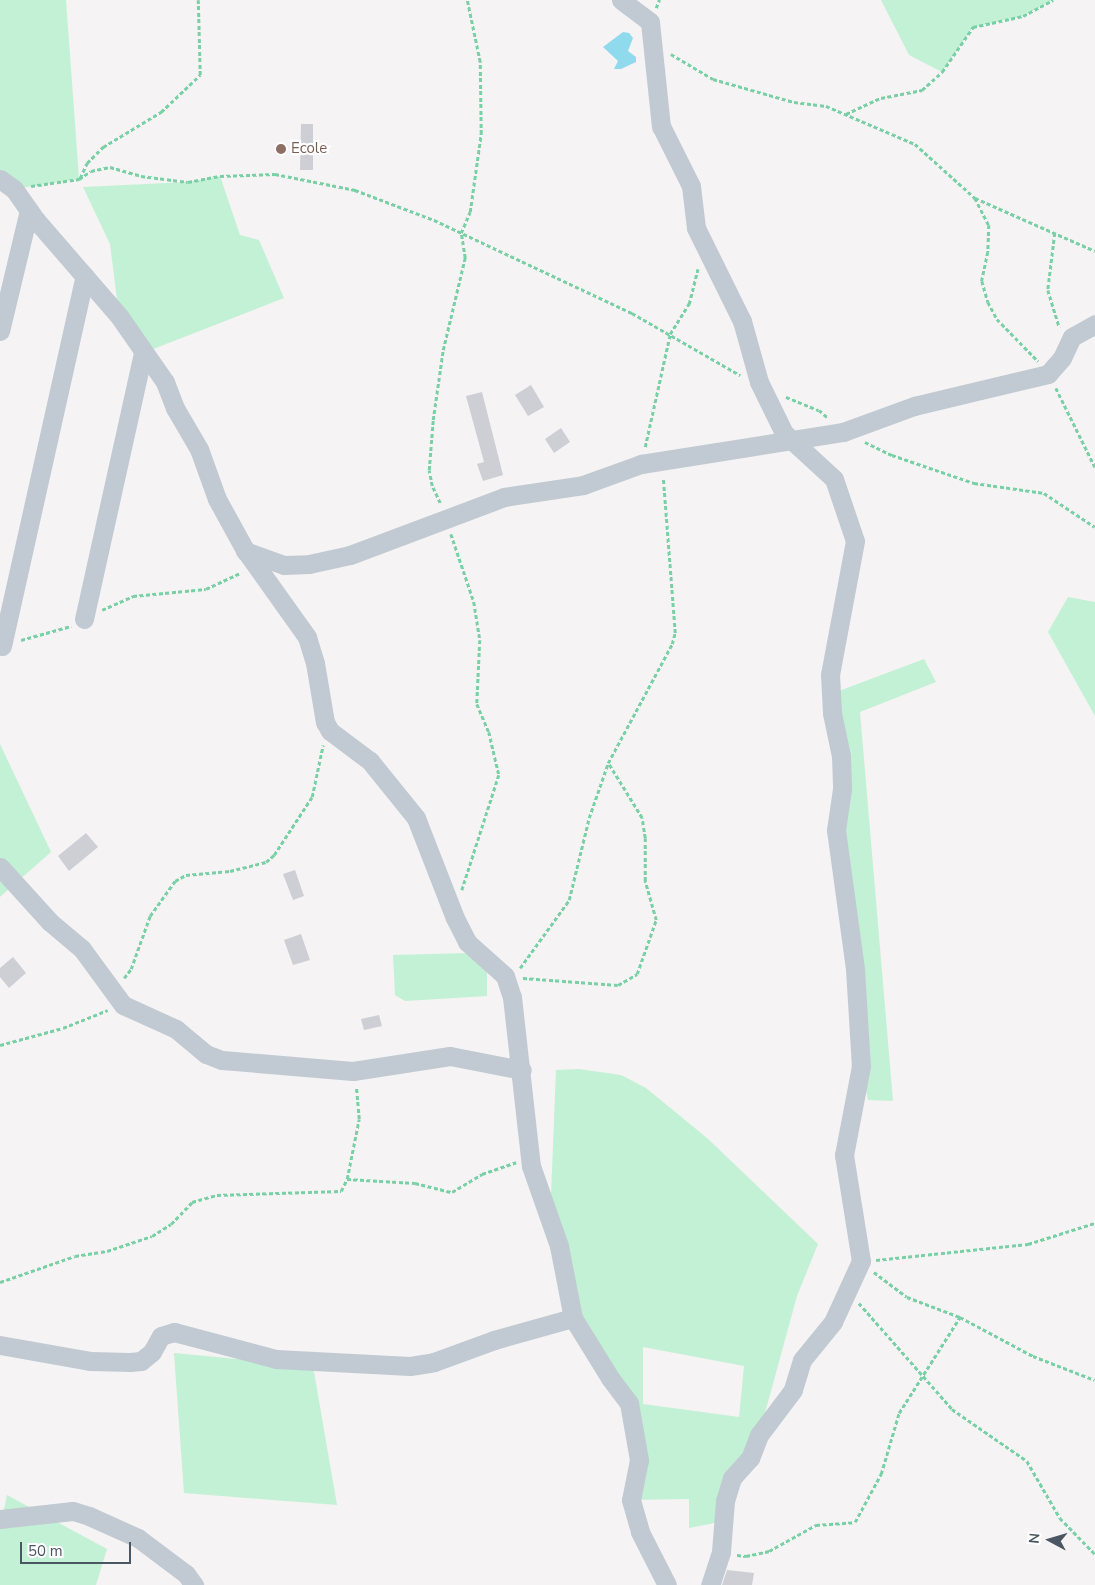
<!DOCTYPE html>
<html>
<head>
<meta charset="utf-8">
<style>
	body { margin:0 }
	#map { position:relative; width:1095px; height:1585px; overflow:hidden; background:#f5f3f3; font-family:"Nunito Sans",sans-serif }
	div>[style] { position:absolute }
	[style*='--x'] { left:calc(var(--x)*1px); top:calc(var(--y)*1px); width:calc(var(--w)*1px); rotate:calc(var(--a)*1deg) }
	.green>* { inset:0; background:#c3f1d5 }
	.water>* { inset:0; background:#90daee }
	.building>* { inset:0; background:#cdcfd5 }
	.path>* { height:2.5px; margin-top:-1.25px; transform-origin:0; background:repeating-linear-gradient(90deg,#7ad0a6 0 4px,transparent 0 6.5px) }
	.minor>* { height:19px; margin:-9.5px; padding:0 9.5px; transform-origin:9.5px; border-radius:9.5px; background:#c1cad2 }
	.dots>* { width:14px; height:14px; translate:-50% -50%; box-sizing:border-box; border:2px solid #fff; border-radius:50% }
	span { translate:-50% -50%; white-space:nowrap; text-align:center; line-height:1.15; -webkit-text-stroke:4.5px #fff; paint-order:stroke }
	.education-label { font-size:15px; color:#785e54 }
	.left { translate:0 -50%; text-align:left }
	.north { position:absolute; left:1025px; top:1515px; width:50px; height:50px; -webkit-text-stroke:4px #fff; paint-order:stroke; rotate:276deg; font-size:14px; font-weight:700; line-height:20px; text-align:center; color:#4a5661 }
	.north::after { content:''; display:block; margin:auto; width:18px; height:22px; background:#4a5661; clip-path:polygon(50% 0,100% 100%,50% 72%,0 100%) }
	.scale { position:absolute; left:20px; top:1542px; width:111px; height:22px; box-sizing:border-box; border:2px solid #4a5661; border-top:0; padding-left:6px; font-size:15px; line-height:18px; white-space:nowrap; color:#4a5661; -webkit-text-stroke:4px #fff; paint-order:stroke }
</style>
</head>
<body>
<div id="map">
	<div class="green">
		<i style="clip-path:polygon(0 0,66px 0,79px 179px,14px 189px,0 179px)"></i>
		<i style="clip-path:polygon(881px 0,1053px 0,1023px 16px,973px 27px,942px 72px,909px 55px)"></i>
		<i style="clip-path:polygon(220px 176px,240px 235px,259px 240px,284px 298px,143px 353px,119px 316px,110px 244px,83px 187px,188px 182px)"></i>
		<i style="clip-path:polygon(1068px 597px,1095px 602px,1095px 716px,1048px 632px)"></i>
		<i style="clip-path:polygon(924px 659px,936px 682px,860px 712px,893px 1101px,868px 1100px,861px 1066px,831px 694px)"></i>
		<i style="clip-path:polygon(0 744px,51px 852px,0 897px)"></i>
		<i style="clip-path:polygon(469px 953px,487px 971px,487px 996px,405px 1001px,395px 995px,393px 955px)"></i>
		<i style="clip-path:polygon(evenodd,579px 1069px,621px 1075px,646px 1088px,707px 1138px,818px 1244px,797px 1296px,759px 1435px,725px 1521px,689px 1528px,689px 1499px,631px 1500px,629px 1403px,577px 1325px,550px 1220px,556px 1070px,579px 1069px,643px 1347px,744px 1366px,739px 1417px,643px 1404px,643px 1347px)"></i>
		<i style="clip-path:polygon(174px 1353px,313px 1366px,337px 1505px,184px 1493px)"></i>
		<i style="clip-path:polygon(7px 1495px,107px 1549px,96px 1585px,0 1585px,0 1528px)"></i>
	</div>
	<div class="water">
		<i style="clip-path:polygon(623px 32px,629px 33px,633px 38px,628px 51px,636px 57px,636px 62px,621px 69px,614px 69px,618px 61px,603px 47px)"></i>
	</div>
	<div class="building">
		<i style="clip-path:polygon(301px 124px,313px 124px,313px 170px,300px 170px)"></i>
		<i style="clip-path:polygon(531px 385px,544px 407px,528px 416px,515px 395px)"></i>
		<i style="clip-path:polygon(482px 392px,503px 475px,483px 481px,477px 464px,484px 462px,466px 396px)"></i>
		<i style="clip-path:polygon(561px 428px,570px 442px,554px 453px,545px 439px)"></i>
		<i style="clip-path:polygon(86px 833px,98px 847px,69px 871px,58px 856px)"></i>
		<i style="clip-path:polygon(295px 870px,304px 896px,293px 900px,283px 874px)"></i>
		<i style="clip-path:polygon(301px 934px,310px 960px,293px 965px,284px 940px)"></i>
		<i style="clip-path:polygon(13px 957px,26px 973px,9px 988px,0 977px,0 968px)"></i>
		<i style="clip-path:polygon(379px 1015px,382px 1026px,364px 1030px,361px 1019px)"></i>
		<i style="clip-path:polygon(727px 1570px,754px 1573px,752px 1585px,722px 1585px)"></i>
	</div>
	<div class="path">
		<i style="--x:656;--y:8;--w:9;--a:-69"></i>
		<i style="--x:671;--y:54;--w:49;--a:30.8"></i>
		<i style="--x:713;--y:79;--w:84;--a:15.9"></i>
		<i style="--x:794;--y:102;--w:32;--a:7"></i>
		<i style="--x:826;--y:106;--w:97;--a:23.1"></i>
		<i style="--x:915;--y:144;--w:81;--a:42"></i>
		<i style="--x:975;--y:198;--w:30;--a:63"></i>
		<i style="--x:989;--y:225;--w:27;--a:92"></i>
		<i style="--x:988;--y:252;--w:30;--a:102"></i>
		<i style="--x:982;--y:281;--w:22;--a:74"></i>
		<i style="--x:988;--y:302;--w:19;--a:62"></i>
		<i style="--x:997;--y:319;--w:59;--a:45.7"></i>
		<i style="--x:846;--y:114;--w:38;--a:-25"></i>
		<i style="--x:881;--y:98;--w:42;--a:-11"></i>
		<i style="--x:922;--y:90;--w:27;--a:-42"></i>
		<i style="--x:942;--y:72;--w:55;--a:-55.4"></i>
		<i style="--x:973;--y:27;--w:51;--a:-12.4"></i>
		<i style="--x:1023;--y:16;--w:34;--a:-28"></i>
		<i style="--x:80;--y:178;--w:17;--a:-65"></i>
		<i style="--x:87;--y:163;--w:23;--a:-45"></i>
		<i style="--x:103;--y:147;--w:68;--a:-31.1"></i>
		<i style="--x:161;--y:112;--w:54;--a:-43.5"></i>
		<i style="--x:200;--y:75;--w:75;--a:-91.5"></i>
		<i style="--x:31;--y:186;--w:49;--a:-8.3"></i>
		<i style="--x:79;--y:179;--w:14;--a:-34"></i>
		<i style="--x:91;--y:171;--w:19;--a:-12"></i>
		<i style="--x:110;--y:167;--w:32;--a:16"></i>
		<i style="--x:141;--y:176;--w:47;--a:7.3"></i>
		<i style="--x:188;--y:182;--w:33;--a:-11"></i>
		<i style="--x:220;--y:176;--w:55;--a:-2.1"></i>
		<i style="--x:275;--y:174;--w:82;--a:11.3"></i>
		<i style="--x:355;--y:190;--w:85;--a:20.8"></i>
		<i style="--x:434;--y:220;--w:219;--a:25.2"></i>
		<i style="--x:632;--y:313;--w:125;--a:29.9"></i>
		<i style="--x:975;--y:198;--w:131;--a:23.8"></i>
		<i style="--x:1055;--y:233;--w:57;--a:97"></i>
		<i style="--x:1048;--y:290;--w:39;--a:73"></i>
		<i style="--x:1056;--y:388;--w:88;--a:63.7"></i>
		<i style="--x:786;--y:397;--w:35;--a:22"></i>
		<i style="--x:819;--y:410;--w:11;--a:41"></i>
		<i style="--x:865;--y:442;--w:30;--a:26"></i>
		<i style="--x:892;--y:455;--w:87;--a:18.9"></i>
		<i style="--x:974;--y:483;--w:71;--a:8.1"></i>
		<i style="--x:1044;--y:493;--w:61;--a:33.7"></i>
		<i style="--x:645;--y:447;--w:116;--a:-77.5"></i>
		<i style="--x:670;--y:334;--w:36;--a:-58"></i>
		<i style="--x:689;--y:304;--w:36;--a:-76"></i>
		<i style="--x:440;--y:503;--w:19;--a:-115"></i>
		<i style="--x:432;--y:486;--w:16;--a:-101"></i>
		<i style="--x:429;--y:470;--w:50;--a:-85.4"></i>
		<i style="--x:433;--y:420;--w:71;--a:-81.9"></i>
		<i style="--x:443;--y:350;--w:95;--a:-76.6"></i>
		<i style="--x:465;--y:258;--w:25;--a:-99"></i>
		<i style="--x:461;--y:233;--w:23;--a:-67"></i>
		<i style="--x:470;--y:212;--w:79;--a:-82"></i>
		<i style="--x:481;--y:134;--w:72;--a:-90.8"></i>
		<i style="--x:480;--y:62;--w:63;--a:-101.8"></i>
		<i style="--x:451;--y:534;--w:72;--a:71.3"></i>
		<i style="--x:474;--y:602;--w:38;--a:81"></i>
		<i style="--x:480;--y:640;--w:64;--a:92.7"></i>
		<i style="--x:477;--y:704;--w:30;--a:67"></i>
		<i style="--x:489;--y:732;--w:44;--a:76.9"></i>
		<i style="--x:499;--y:775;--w:121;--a:107.8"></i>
		<i style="--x:102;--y:610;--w:34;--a:-24"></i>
		<i style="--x:133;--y:596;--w:73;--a:-5.5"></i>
		<i style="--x:206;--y:589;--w:38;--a:-25"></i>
		<i style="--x:21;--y:640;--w:52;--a:-15.6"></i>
		<i style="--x:520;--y:968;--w:84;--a:-54.2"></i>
		<i style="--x:569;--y:900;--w:84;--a:-76.3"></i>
		<i style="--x:589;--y:818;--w:58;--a:-70.9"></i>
		<i style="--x:608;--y:763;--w:135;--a:-61.7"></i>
		<i style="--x:672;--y:644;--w:11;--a:-75"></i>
		<i style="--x:675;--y:633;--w:155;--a:-94.4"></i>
		<i style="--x:124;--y:978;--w:11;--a:-52"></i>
		<i style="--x:131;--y:969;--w:56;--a:-70.3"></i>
		<i style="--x:150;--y:916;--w:43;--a:-54.5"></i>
		<i style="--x:175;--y:881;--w:13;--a:-29"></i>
		<i style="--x:186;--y:875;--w:44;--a:-5.2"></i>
		<i style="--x:230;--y:871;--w:37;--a:-14"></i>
		<i style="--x:266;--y:862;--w:11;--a:-41"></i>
		<i style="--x:274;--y:855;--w:69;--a:-56.8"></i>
		<i style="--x:312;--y:797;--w:53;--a:-78.1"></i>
		<i style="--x:523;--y:978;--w:95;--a:4.2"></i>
		<i style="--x:618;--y:985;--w:22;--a:-30"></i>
		<i style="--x:637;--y:974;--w:57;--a:-70.6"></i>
		<i style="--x:656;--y:920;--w:41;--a:-105.8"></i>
		<i style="--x:645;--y:881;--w:43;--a:-90"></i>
		<i style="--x:645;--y:838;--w:20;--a:-99"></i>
		<i style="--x:642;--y:818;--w:65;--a:-121.7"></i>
		<i style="--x:0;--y:1045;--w:65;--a:-15.1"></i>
		<i style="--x:63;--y:1028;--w:48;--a:-21.8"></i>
		<i style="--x:347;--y:1179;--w:61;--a:-78.7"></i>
		<i style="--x:359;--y:1119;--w:32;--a:-95"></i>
		<i style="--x:876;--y:1260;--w:153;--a:-6"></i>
		<i style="--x:1028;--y:1244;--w:70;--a:-17.4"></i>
		<i style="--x:874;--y:1272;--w:41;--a:37.1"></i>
		<i style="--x:907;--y:1297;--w:57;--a:20.7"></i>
		<i style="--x:960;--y:1317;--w:83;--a:28.1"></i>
		<i style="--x:1033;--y:1356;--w:66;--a:21.2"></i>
		<i style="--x:0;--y:1282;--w:79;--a:-19.1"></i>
		<i style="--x:75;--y:1256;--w:32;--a:-9"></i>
		<i style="--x:107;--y:1251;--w:47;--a:-18.4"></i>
		<i style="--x:152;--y:1236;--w:22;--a:-32"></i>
		<i style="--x:171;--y:1224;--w:30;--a:-46"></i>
		<i style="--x:192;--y:1202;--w:26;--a:-16"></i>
		<i style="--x:217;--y:1195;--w:124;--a:-1.8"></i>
		<i style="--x:341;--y:1191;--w:13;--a:-63"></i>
		<i style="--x:347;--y:1179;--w:68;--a:3.4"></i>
		<i style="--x:415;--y:1183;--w:38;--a:14"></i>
		<i style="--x:452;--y:1192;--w:35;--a:-31"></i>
		<i style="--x:482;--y:1174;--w:36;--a:-19"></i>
		<i style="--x:859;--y:1303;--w:141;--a:48.7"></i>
		<i style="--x:952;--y:1409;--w:91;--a:34.7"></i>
		<i style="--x:1027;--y:1461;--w:66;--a:59.9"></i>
		<i style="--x:1060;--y:1518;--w:50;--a:45.8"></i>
		<i style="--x:737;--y:1555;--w:9;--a:6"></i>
		<i style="--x:746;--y:1556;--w:24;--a:-12"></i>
		<i style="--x:769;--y:1551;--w:54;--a:-29"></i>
		<i style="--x:816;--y:1525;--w:39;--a:-4"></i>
		<i style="--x:855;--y:1522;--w:55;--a:-61.6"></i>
		<i style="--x:881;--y:1474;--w:64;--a:-73.6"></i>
		<i style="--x:899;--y:1413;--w:114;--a:-57.6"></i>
	</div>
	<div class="minor">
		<i style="--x:621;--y:0;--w:36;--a:37"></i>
		<i style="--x:650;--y:22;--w:105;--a:84"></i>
		<i style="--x:661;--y:126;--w:67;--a:63.4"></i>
		<i style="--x:691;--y:186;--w:42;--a:83.2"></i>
		<i style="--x:696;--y:228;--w:104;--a:63.7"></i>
		<i style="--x:742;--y:321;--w:63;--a:74.4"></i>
		<i style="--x:759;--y:382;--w:57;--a:63.9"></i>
		<i style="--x:784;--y:433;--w:68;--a:42.6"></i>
		<i style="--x:834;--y:479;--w:65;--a:71.3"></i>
		<i style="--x:855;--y:541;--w:135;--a:100.6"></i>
		<i style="--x:830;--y:674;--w:39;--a:87"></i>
		<i style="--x:832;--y:713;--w:44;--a:78.2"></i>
		<i style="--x:841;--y:756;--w:33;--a:88"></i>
		<i style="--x:842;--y:789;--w:41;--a:98.3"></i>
		<i style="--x:836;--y:830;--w:140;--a:82.2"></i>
		<i style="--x:855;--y:969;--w:97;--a:86.5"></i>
		<i style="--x:861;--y:1066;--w:91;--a:100.8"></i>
		<i style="--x:844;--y:1155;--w:107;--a:80.9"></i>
		<i style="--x:861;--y:1261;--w:67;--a:114.7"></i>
		<i style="--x:833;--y:1322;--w:49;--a:129.2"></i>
		<i style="--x:802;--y:1360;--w:31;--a:107"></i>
		<i style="--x:793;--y:1390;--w:56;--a:127.1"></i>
		<i style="--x:759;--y:1435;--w:25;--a:111"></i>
		<i style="--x:750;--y:1458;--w:27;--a:132"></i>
		<i style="--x:732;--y:1478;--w:24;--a:107"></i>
		<i style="--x:725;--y:1501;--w:51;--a:94.5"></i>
		<i style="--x:721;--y:1552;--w:35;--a:108"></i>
		<i style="--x:0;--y:179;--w:17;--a:36"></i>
		<i style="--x:14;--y:189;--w:37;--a:55"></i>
		<i style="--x:35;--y:219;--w:128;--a:49.1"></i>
		<i style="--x:119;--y:316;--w:80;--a:55.1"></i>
		<i style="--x:165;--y:382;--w:28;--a:69"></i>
		<i style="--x:175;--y:408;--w:48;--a:59.7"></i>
		<i style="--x:199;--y:449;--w:53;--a:70.2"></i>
		<i style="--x:217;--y:499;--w:58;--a:61.2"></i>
		<i style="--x:245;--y:550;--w:107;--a:54.5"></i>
		<i style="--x:307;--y:637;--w:27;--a:73"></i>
		<i style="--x:315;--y:663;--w:60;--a:80.4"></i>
		<i style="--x:325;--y:722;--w:10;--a:61"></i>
		<i style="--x:330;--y:731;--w:50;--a:36.9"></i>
		<i style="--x:370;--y:761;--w:73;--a:51.1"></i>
		<i style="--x:416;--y:818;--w:107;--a:68.7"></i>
		<i style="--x:455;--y:918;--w:27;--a:63"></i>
		<i style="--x:467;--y:942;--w:51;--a:41.8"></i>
		<i style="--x:505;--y:976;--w:22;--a:72"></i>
		<i style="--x:512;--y:997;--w:170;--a:83.6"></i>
		<i style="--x:531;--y:1166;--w:85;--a:70.7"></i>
		<i style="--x:559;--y:1246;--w:73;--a:79"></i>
		<i style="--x:573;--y:1318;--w:70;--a:58.3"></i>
		<i style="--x:610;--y:1378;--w:31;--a:53"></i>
		<i style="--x:629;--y:1403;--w:58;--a:80"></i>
		<i style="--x:639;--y:1460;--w:41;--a:101.3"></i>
		<i style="--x:631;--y:1500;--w:33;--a:74"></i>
		<i style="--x:640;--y:1532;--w:59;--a:63"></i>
		<i style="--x:0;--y:331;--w:124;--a:-76.5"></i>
		<i style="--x:245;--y:551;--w:41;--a:19.7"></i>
		<i style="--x:284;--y:565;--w:25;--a:-2"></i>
		<i style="--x:309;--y:564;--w:42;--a:-12.4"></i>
		<i style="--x:350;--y:555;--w:165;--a:-20.6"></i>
		<i style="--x:504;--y:497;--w:80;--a:-8.6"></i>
		<i style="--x:583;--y:485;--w:62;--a:-19.9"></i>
		<i style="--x:641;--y:464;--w:205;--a:-9"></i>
		<i style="--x:843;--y:432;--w:76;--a:-20.1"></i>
		<i style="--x:914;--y:406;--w:138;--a:-13.4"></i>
		<i style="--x:1048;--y:374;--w:21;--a:-49"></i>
		<i style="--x:1062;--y:358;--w:23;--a:-65"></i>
		<i style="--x:1072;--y:337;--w:26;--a:-29"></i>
		<i style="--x:84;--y:619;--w:272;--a:-77.5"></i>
		<i style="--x:2;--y:646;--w:379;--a:-77.4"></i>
		<i style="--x:0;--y:867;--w:74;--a:47.7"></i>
		<i style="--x:50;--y:922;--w:42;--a:40.2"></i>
		<i style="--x:82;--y:949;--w:69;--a:53.8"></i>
		<i style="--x:123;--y:1005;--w:58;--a:24.4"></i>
		<i style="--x:176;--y:1029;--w:39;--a:40"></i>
		<i style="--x:206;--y:1054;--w:17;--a:21"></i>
		<i style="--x:222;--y:1060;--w:131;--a:4.8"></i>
		<i style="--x:353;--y:1071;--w:98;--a:-8.8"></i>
		<i style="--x:450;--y:1056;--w:73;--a:11"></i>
		<i style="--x:0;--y:1345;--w:91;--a:10.1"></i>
		<i style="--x:90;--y:1361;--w:40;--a:1.4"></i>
		<i style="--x:130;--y:1362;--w:11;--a:-5"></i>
		<i style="--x:141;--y:1361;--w:14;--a:-39"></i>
		<i style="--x:152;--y:1352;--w:18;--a:-61"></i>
		<i style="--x:161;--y:1336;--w:14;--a:-17"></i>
		<i style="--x:174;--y:1332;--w:106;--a:14.8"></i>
		<i style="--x:276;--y:1359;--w:134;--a:3"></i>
		<i style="--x:410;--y:1366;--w:24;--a:-9"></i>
		<i style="--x:434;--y:1362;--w:64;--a:-20.1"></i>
		<i style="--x:494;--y:1340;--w:82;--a:-15.6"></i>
		<i style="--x:0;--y:1519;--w:73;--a:-6.3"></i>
		<i style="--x:73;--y:1511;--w:17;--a:17"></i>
		<i style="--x:89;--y:1516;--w:54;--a:24.2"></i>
		<i style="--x:138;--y:1538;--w:60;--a:36.9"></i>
		<i style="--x:186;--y:1574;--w:14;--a:54"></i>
	</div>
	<div class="dots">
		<i style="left:281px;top:149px;background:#8d6e63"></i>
	</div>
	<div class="education-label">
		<span class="left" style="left:291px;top:149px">Ecole</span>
	</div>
	<div class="north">N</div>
	<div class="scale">50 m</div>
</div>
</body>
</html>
